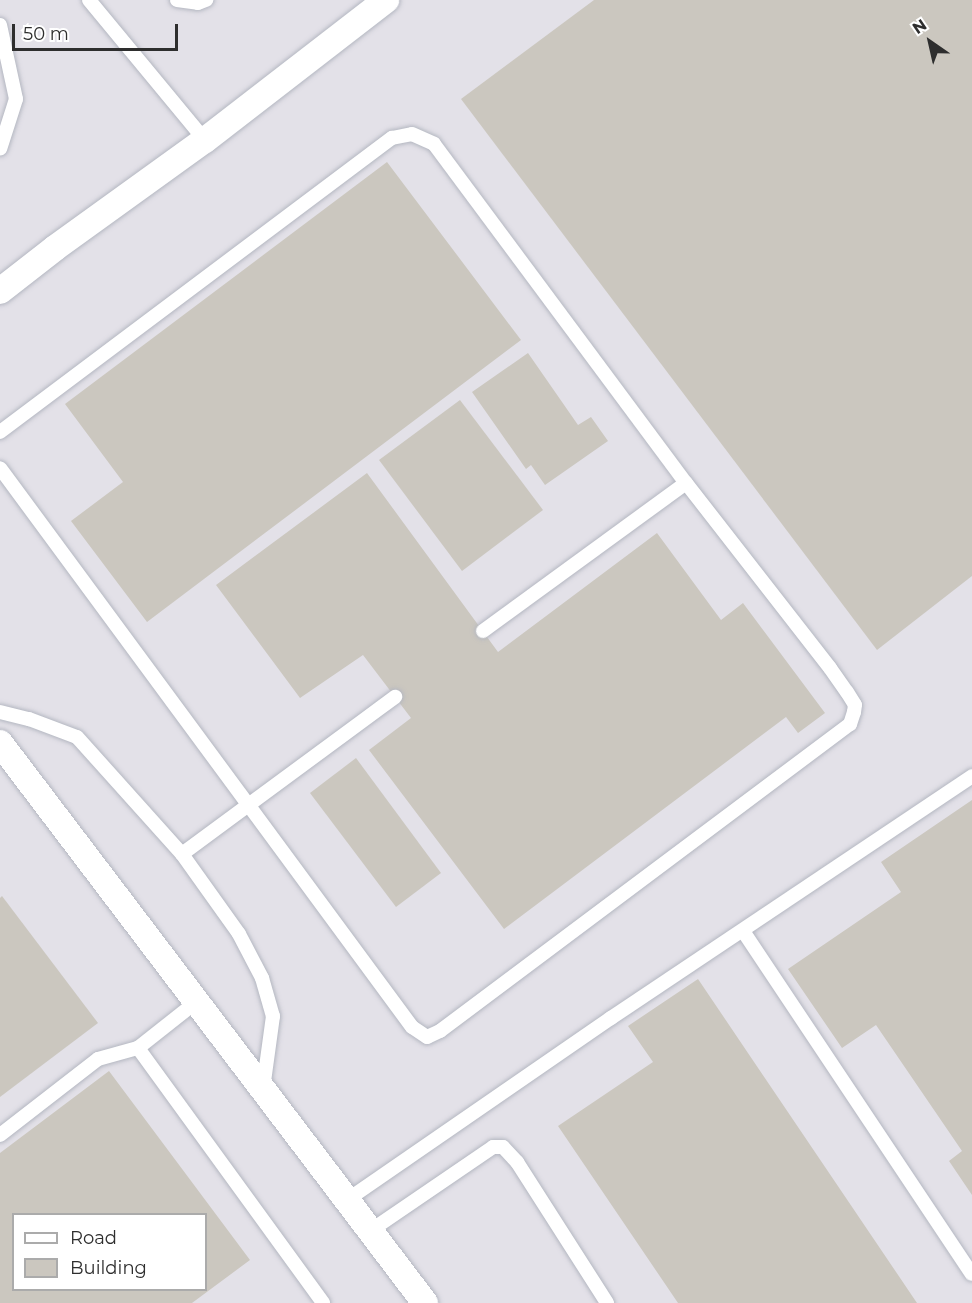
<!DOCTYPE html>
<html>
<head>
<meta charset="utf-8">
<style>
	body { margin:0 }
	#map { position:relative; width:972px; height:1303px; overflow:hidden; background:#efe9e1; font-family:Montserrat,sans-serif }
	div>[style] { position:absolute }
	[style*='--x'] { left:calc(var(--x)*1px); top:calc(var(--y)*1px); width:calc(var(--w)*1px); rotate:calc(var(--a)*1deg) }
	.industrial>* { inset:0; background:#e3e1e8 }
	.building>* { inset:0; background:#cbc7bf }
	.roads { filter:drop-shadow(0 0 2px #b4b7c1) drop-shadow(0 0 2px #b4b7c1) }
	.service>* { height:14px; margin:-7px; padding:0 7px; transform-origin:7px; border-radius:7px; background:#fff }
	.minor>* { height:26px; margin:-13px; padding:0 13px; transform-origin:13px; border-radius:13px; background:#fff }
	span { translate:-50% -50%; white-space:nowrap; text-align:center; line-height:1.15; -webkit-text-stroke:5px #fff; paint-order:stroke }
	.legend { position:absolute; left:12px; top:1213px; width:195px; height:78px; box-sizing:border-box; background:#fff; border:2px solid #ababab; margin:0; padding:8px 10px; list-style:none; font-size:18px; color:#2e2e2e }
	.legend li { display:flex; align-items:center; gap:12px; height:30px }
	.legend b { width:30px; border:2px solid #ababab }
	.north { position:absolute; left:900px; top:12px; width:60px; height:60px; -webkit-text-stroke:4px #fff; paint-order:stroke; rotate:326deg; font-size:16px; font-weight:700; line-height:24px; text-align:center; color:#2e2e2e }
	.north::after { content:''; display:block; margin:auto; width:21px; height:27px; background:#2e2e2e; clip-path:polygon(50% 0,100% 100%,50% 72%,0 100%) }
	.scale { position:absolute; left:12px; top:24px; width:166px; height:27px; box-sizing:border-box; border:3px solid #2e2e2e; border-top:0; padding-left:8px; font-size:18px; line-height:21px; white-space:nowrap; color:#2e2e2e; -webkit-text-stroke:4px #fff; paint-order:stroke }
</style>
</head>
<body>
<div id="map">
	<div class="industrial">
		<i style="clip-path:polygon(evenodd,0 0,972px 0,972px 1303px,0 1303px,0 0,14px 1214px,206px 1214px,206px 1290px,14px 1290px,14px 1214px)"></i>
	</div>
	<div class="building">
		<i style="clip-path:polygon(594px 0,972px 0,972px 576px,877px 650px,461px 99px)"></i>
		<i style="clip-path:polygon(387px 162px,521px 340px,147px 622px,71px 521px,123px 482px,65px 404px)"></i>
		<i style="clip-path:polygon(528px 353px,578px 425px,591px 417px,608px 441px,545px 485px,531px 465px,526px 469px,472px 392px)"></i>
		<i style="clip-path:polygon(460px 400px,543px 510px,462px 571px,379px 460px)"></i>
		<i style="clip-path:polygon(367px 473px,498px 652px,657px 533px,721px 620px,743px 603px,825px 713px,798px 733px,786px 717px,504px 929px,369px 750px,411px 718px,363px 655px,300px 698px,216px 585px)"></i>
		<i style="clip-path:polygon(356px 758px,441px 873px,396px 907px,310px 793px)"></i>
		<i style="clip-path:polygon(972px 800px,972px 1195px,949px 1161px,962px 1151px,876px 1025px,842px 1048px,788px 969px,901px 892px,881px 862px)"></i>
		<i style="clip-path:polygon(2px 896px,98px 1023px,0 1097px,0 898px)"></i>
		<i style="clip-path:polygon(698px 979px,917px 1303px,678px 1303px,558px 1126px,653px 1062px,628px 1026px)"></i>
		<i style="clip-path:polygon(evenodd,109px 1071px,250px 1260px,192px 1303px,0 1303px,0 1153px,109px 1071px,14px 1214px,206px 1214px,206px 1290px,14px 1290px,14px 1214px)"></i>
	</div>
	<div class="roads">
		<div class="service">
			<i style="--x:89;--y:0;--w:182;--a:50.4"></i>
			<i style="--x:177;--y:0;--w:21;--a:8"></i>
			<i style="--x:198;--y:3;--w:9;--a:-21"></i>
			<i style="--x:0;--y:25;--w:76;--a:77.8"></i>
			<i style="--x:16;--y:99;--w:52;--a:107.7"></i>
			<i style="--x:0;--y:432;--w:490;--a:-36.9"></i>
			<i style="--x:392;--y:138;--w:20;--a:-11"></i>
			<i style="--x:412;--y:134;--w:24;--a:24"></i>
			<i style="--x:434;--y:144;--w:422;--a:53.4"></i>
			<i style="--x:686;--y:483;--w:234;--a:52.1"></i>
			<i style="--x:830;--y:668;--w:29;--a:55"></i>
			<i style="--x:847;--y:692;--w:15;--a:58"></i>
			<i style="--x:855;--y:705;--w:7;--a:98"></i>
			<i style="--x:854;--y:712;--w:13;--a:108"></i>
			<i style="--x:850;--y:724;--w:512;--a:143.17"></i>
			<i style="--x:440;--y:1031;--w:14;--a:155"></i>
			<i style="--x:427;--y:1037;--w:18;--a:-146"></i>
			<i style="--x:412;--y:1027;--w:694;--a:-126.39"></i>
			<i style="--x:483;--y:631;--w:251;--a:-36.1"></i>
			<i style="--x:0;--y:712;--w:30;--a:14"></i>
			<i style="--x:29;--y:719;--w:51;--a:20.6"></i>
			<i style="--x:77;--y:737;--w:157;--a:48.1"></i>
			<i style="--x:182;--y:854;--w:98;--a:54.5"></i>
			<i style="--x:239;--y:934;--w:50;--a:62.4"></i>
			<i style="--x:262;--y:978;--w:40;--a:74"></i>
			<i style="--x:273;--y:1016;--w:74;--a:97.8"></i>
			<i style="--x:182;--y:854;--w:265;--a:-36.4"></i>
			<i style="--x:743;--y:931;--w:412;--a:56.3"></i>
			<i style="--x:138;--y:1048;--w:315;--a:54"></i>
			<i style="--x:0;--y:1135;--w:124;--a:-37.8"></i>
			<i style="--x:98;--y:1059;--w:41;--a:-15.4"></i>
			<i style="--x:138;--y:1048;--w:74;--a:-38.4"></i>
			<i style="--x:347;--y:1200;--w:321;--a:-34.6"></i>
			<i style="--x:611;--y:1018;--w:435;--a:-33.8"></i>
			<i style="--x:370;--y:1231;--w:149;--a:-34.3"></i>
			<i style="--x:493;--y:1147;--w:10;--a:0"></i>
			<i style="--x:503;--y:1147;--w:21;--a:47"></i>
			<i style="--x:517;--y:1162;--w:167;--a:57.4"></i>
		</div>
		<div class="minor">
			<i style="--x:0;--y:291;--w:70;--a:-38"></i>
			<i style="--x:55;--y:248;--w:185;--a:-35.8"></i>
			<i style="--x:205;--y:140;--w:229;--a:-37.7"></i>
			<i style="--x:0;--y:743;--w:703;--a:52.8"></i>
		</div>
	</div>
	<ul class="legend">
	<li><b style="height:8px;background:#fff"></b>Road</li>
	<li><b style="height:16px;background:#cbc7bf"></b>Building</li>
	</ul>
	<div class="north">N</div>
	<div class="scale">50 m</div>
</div>
</body>
</html>
